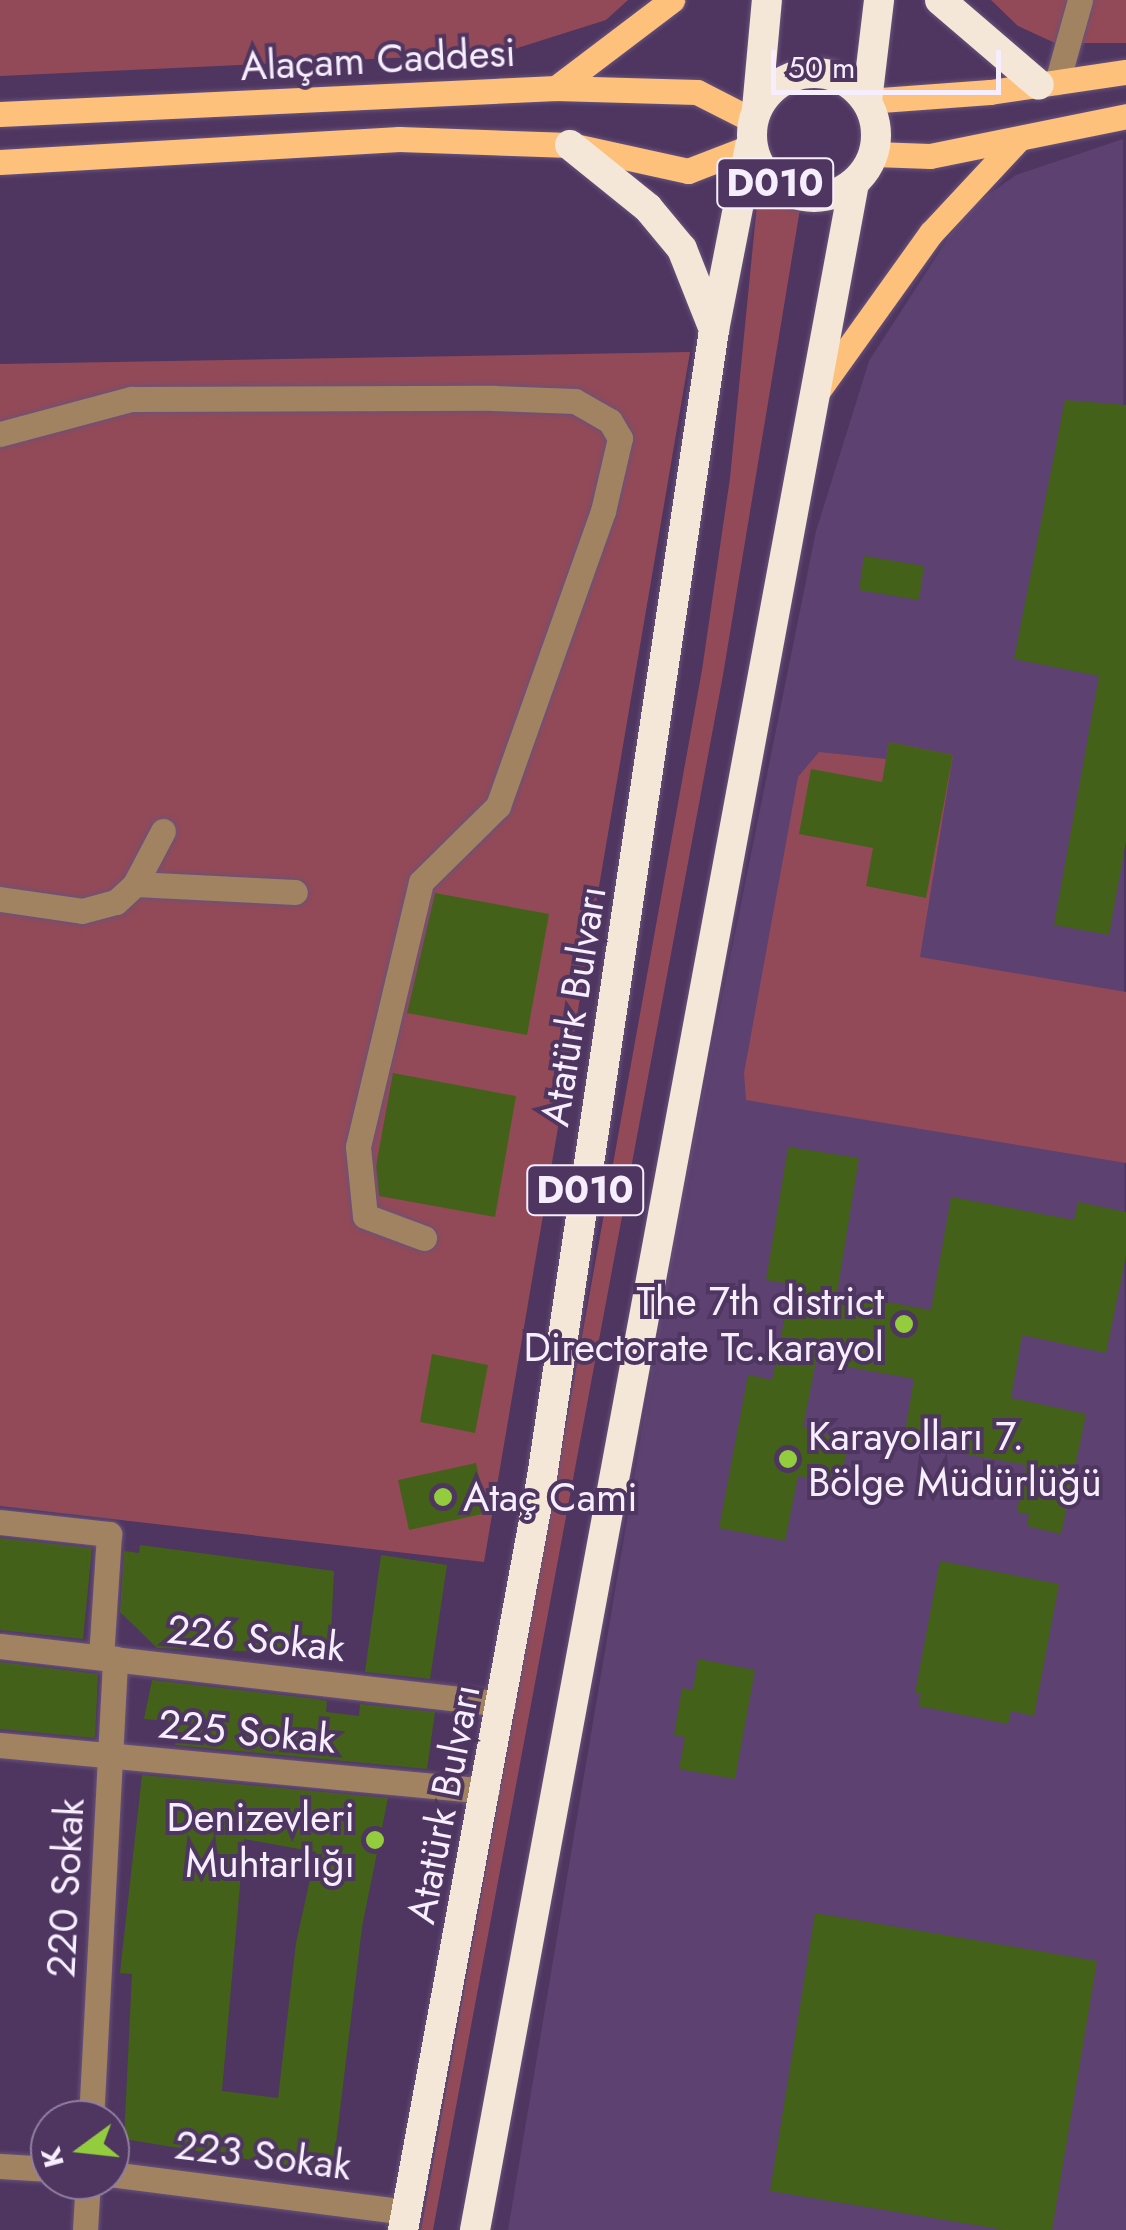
<!DOCTYPE html>
<html>
<head>
<meta charset="utf-8">
<style>
	body { margin:0 }
	#map { position:relative; width:1126px; height:2230px; overflow:hidden; background:#4e3661; font-family:Jost,sans-serif }
	div>[style] { position:absolute }
	[style*='--x'] { left:calc(var(--x)*1px); top:calc(var(--y)*1px); width:calc(var(--w)*1px); rotate:calc(var(--a)*1deg) }
	.built>* { inset:0; background:#5c4171 }
	.green>* { inset:0; background:#934a58 }
	.building>* { inset:0; background:#446119 }
	.roads { filter:drop-shadow(0 0 2px #69537a) drop-shadow(0 0 2px #69537a) }
	.minor>* { height:25px; margin:-12.5px; padding:0 12.5px; transform-origin:12.5px; border-radius:12.5px; background:#a18362 }
	.major>* { height:25px; margin:-12.5px; padding:0 12.5px; transform-origin:12.5px; border-radius:12.5px; background:#fdc17c }
	.highway>* { height:30px; margin:-15px; padding:0 15px; transform-origin:15px; border-radius:15px; background:#f5e7d7 }
	.highway>.ring { margin:-15px; padding:0; box-sizing:content-box; background:none; border:30px solid #f5e7d7; border-radius:50% }
	.dots>* { width:28px; height:28px; translate:-50% -50%; box-sizing:border-box; border:5px solid #4e3661; border-radius:50% }
	span { translate:-50% -50%; white-space:nowrap; text-align:center; line-height:1.15; -webkit-text-stroke:8px #4e3661; paint-order:stroke }
	.shield-label span { padding:2px 8px; background:#4e3661; border:2px solid; border-radius:8px; -webkit-text-stroke-width:0 }
	.shield-label { font-size:38px; color:#f6edfd; font-weight:700 }
	.street-label { font-size:40px; color:#f6edfd }
	.poi-label { font-size:40px; color:#f6edfd }
	.right { translate:-100% -50%; text-align:right }
	.left { translate:0 -50%; text-align:left }
	.north { position:absolute; left:30px; top:2100px; width:100px; height:100px; box-sizing:border-box; background:#4e3661; border:2px solid #917f9f; border-radius:50%; rotate:255deg; font-size:28px; font-weight:700; line-height:40px; text-align:center; color:#f6edfd }
	.north::after { content:''; display:block; margin:auto; width:35px; height:45px; background:#93cd3e; clip-path:polygon(50% 0,100% 100%,50% 72%,0 100%) }
	.scale { position:absolute; left:771px; top:50px; width:230px; height:45px; box-sizing:border-box; border:5px solid #f6edfd; border-top:0; padding-left:12px; font-size:30px; line-height:35px; white-space:nowrap; color:#f6edfd; -webkit-text-stroke:8px #4e3661; paint-order:stroke }
</style>
</head>
<body>
<div id="map">
	<div class="built">
		<i style="clip-path:polygon(1123px 139px,1126px 2230px,508px 2230px,676px 1226px,816px 531px,869px 361px,966px 210px,1016px 175px)"></i>
	</div>
	<div class="green">
		<i style="clip-path:polygon(0 0,628px 0,606px 20px,502px 53px,0 76px)"></i>
		<i style="clip-path:polygon(991px 0,1126px 0,1126px 43px,1055px 43px,1018px 26px)"></i>
		<i style="clip-path:polygon(757px 204px,800px 209px,723px 675px,433px 2230px,421px 2230px,702px 670px,730px 478px)"></i>
		<i style="clip-path:polygon(690px 352px,484px 1562px,0 1506px,0 364px)"></i>
		<i style="clip-path:polygon(889px 742px,953px 755px,920px 957px,1126px 992px,1126px 1163px,746px 1100px,744px 1073px,798px 777px,819px 752px,886px 759px)"></i>
	</div>
	<div class="building">
		<i style="clip-path:polygon(1065px 400px,1126px 405px,1126px 841px,1109px 935px,1054px 925px,1099px 676px,1014px 659px)"></i>
		<i style="clip-path:polygon(864px 556px,924px 566px,919px 600px,859px 590px)"></i>
		<i style="clip-path:polygon(889px 742px,953px 755px,926px 898px,866px 886px,873px 848px,799px 834px,811px 769px,882px 782px)"></i>
		<i style="clip-path:polygon(435px 893px,549px 914px,527px 1035px,407px 1013px)"></i>
		<i style="clip-path:polygon(393px 1073px,516px 1096px,495px 1217px,379px 1196px,376px 1166px)"></i>
		<i style="clip-path:polygon(788px 1147px,859px 1158px,837px 1293px,931px 1310px,951px 1197px,1074px 1220px,1078px 1202px,1126px 1212px,1126px 1256px,1106px 1353px,1022px 1335px,1011px 1398px,1086px 1414px,1061px 1534px,1027px 1526px,1029px 1514px,1017px 1512px,1026px 1465px,903px 1443px,914px 1379px,816px 1361px,803px 1427px,848px 1443px,840px 1484px,798px 1476px,785px 1541px,719px 1528px,748px 1375px,772px 1380px,781px 1338px,790px 1284px,766px 1280px)"></i>
		<i style="clip-path:polygon(432px 1354px,488px 1365px,475px 1433px,420px 1422px)"></i>
		<i style="clip-path:polygon(476px 1463px,487px 1513px,409px 1530px,398px 1480px)"></i>
		<i style="clip-path:polygon(0 1538px,92px 1548px,83px 1639px,0 1630px)"></i>
		<i style="clip-path:polygon(140px 1545px,334px 1571px,330px 1654px,157px 1648px,120px 1612px,124px 1551px,139px 1553px)"></i>
		<i style="clip-path:polygon(381px 1555px,447px 1565px,430px 1679px,365px 1672px)"></i>
		<i style="clip-path:polygon(940px 1561px,1059px 1584px,1034px 1716px,1011px 1711px,1008px 1724px,918px 1706px,921px 1694px,915px 1693px)"></i>
		<i style="clip-path:polygon(698px 1659px,755px 1670px,735px 1779px,679px 1769px,685px 1737px,674px 1735px,682px 1688px,693px 1690px)"></i>
		<i style="clip-path:polygon(0 1662px,98px 1674px,95px 1738px,0 1729px)"></i>
		<i style="clip-path:polygon(152px 1680px,317px 1699px,327px 1701px,326px 1712px,359px 1716px,360px 1704px,435px 1712px,427px 1769px,175px 1745px,178px 1722px,144px 1719px)"></i>
		<i style="clip-path:polygon(evenodd,142px 1775px,388px 1798px,362px 1927px,334px 2160px,319px 2171px,124px 2139px,132px 1974px,120px 1973px,142px 1775px,244px 1839px,316px 1852px,296px 1943px,278px 2098px,222px 2091px,244px 1839px)"></i>
		<i style="clip-path:polygon(815px 1913px,1097px 1961px,1052px 2230px,1005px 2230px,770px 2191px)"></i>
	</div>
	<div class="roads">
		<div class="minor">
			<i style="--x:1057;--y:82;--w:85;--a:-74.3"></i>
			<i style="--x:0;--y:434;--w:136;--a:-15"></i>
			<i style="--x:131;--y:399;--w:363;--a:-0.2"></i>
			<i style="--x:494;--y:398;--w:81;--a:2.1"></i>
			<i style="--x:575;--y:401;--w:40;--a:29.7"></i>
			<i style="--x:610;--y:421;--w:20;--a:60"></i>
			<i style="--x:620;--y:438;--w:75;--a:103.1"></i>
			<i style="--x:603;--y:511;--w:313;--a:109.6"></i>
			<i style="--x:498;--y:806;--w:108;--a:135.4"></i>
			<i style="--x:421;--y:882;--w:272;--a:103.4"></i>
			<i style="--x:358;--y:1147;--w:69;--a:84.2"></i>
			<i style="--x:365;--y:1216;--w:63;--a:20.4"></i>
			<i style="--x:135;--y:884;--w:160;--a:2.9"></i>
			<i style="--x:0;--y:899;--w:83;--a:8.3"></i>
			<i style="--x:82;--y:911;--w:35;--a:-15"></i>
			<i style="--x:116;--y:902;--w:26;--a:-43"></i>
			<i style="--x:135;--y:884;--w:60;--a:-62.2"></i>
			<i style="--x:0;--y:1522;--w:110;--a:6.3"></i>
			<i style="--x:109;--y:1534;--w:123;--a:93.7"></i>
			<i style="--x:0;--y:1646;--w:506;--a:6.58"></i>
			<i style="--x:0;--y:1745;--w:489;--a:5.4"></i>
			<i style="--x:91;--y:2120;--w:462;--a:-87"></i>
			<i style="--x:0;--y:2166;--w:50;--a:3.4"></i>
			<i style="--x:110;--y:2174;--w:299;--a:7.3"></i>
			<i style="--x:85;--y:2230;--w:50;--a:-86.6"></i>
		</div>
		<div class="major">
			<i style="--x:556;--y:88;--w:146;--a:-37.2"></i>
			<i style="--x:867;--y:101;--w:123;--a:-4.2"></i>
			<i style="--x:990;--y:92;--w:137;--a:-8.4"></i>
			<i style="--x:0;--y:114;--w:557;--a:-2.68"></i>
			<i style="--x:556;--y:88;--w:141;--a:1.6"></i>
			<i style="--x:697;--y:92;--w:62;--a:27"></i>
			<i style="--x:874;--y:154;--w:56;--a:2"></i>
			<i style="--x:930;--y:156;--w:200;--a:-11.5"></i>
			<i style="--x:0;--y:162;--w:400;--a:-3.3"></i>
			<i style="--x:399;--y:139;--w:171;--a:2"></i>
			<i style="--x:570;--y:145;--w:121;--a:12.4"></i>
			<i style="--x:688;--y:171;--w:66;--a:-21.2"></i>
			<i style="--x:817;--y:392;--w:196;--a:-54.4"></i>
			<i style="--x:931;--y:233;--w:125;--a:-47"></i>
		</div>
		<div class="highway">
			<i style="--x:940;--y:0;--w:130;--a:40.6"></i>
			<i class="ring" style="left:752px;top:73px;width:94px;height:94px"></i>
			<i style="--x:867;--y:101;--w:102;--a:-83.2"></i>
			<i style="--x:757;--y:109;--w:109;--a:-84.8"></i>
			<i style="--x:570;--y:145;--w:100;--a:38.9"></i>
			<i style="--x:648;--y:208;--w:53;--a:50.3"></i>
			<i style="--x:682;--y:249;--w:87;--a:68.4"></i>
			<i style="--x:403;--y:2230;--w:766;--a:-79.54"></i>
			<i style="--x:542;--y:1477;--w:1160;--a:-81.47"></i>
			<i style="--x:714;--y:330;--w:187;--a:-78.9"></i>
			<i style="--x:475;--y:2230;--w:2081;--a:-79.51"></i>
		</div>
	</div>
	<div class="dots">
		<i style="left:904px;top:1324px;background:#93cd3e"></i>
		<i style="left:788px;top:1459px;background:#93cd3e"></i>
		<i style="left:443px;top:1497px;background:#93cd3e"></i>
		<i style="left:375px;top:1840px;background:#93cd3e"></i>
	</div>
	<div class="shield-label">
		<span style="left:775px;top:183px">D010</span>
		<span style="left:585px;top:1190px">D010</span>
	</div>
	<div class="street-label">
		<span style="left:378px;top:59px;rotate:-3deg">Alaçam Caddesi</span>
		<span style="left:573px;top:1006px;rotate:-81deg">Atatürk Bulvarı</span>
		<span style="left:256px;top:1638px;rotate:6deg">226 Sokak</span>
		<span style="left:247px;top:1731px;rotate:5deg">225 Sokak</span>
		<span style="left:443px;top:1804px;rotate:-79deg">Atatürk Bulvarı</span>
		<span style="left:65px;top:1888px;rotate:-87deg">220 Sokak</span>
		<span style="left:263px;top:2155px;rotate:7deg">223 Sokak</span>
	</div>
	<div class="poi-label">
		<span class="right" style="left:884px;top:1324px">The 7th district<br>Directorate Tc.karayol</span>
		<span class="left" style="left:808px;top:1459px">Karayolları 7.<br>Bölge Müdürlüğü</span>
		<span class="left" style="left:463px;top:1497px">Ataç Cami</span>
		<span class="right" style="left:355px;top:1840px">Denizevleri<br>Muhtarlığı</span>
	</div>
	<div class="north">K</div>
	<div class="scale">50 m</div>
</div>
</body>
</html>
